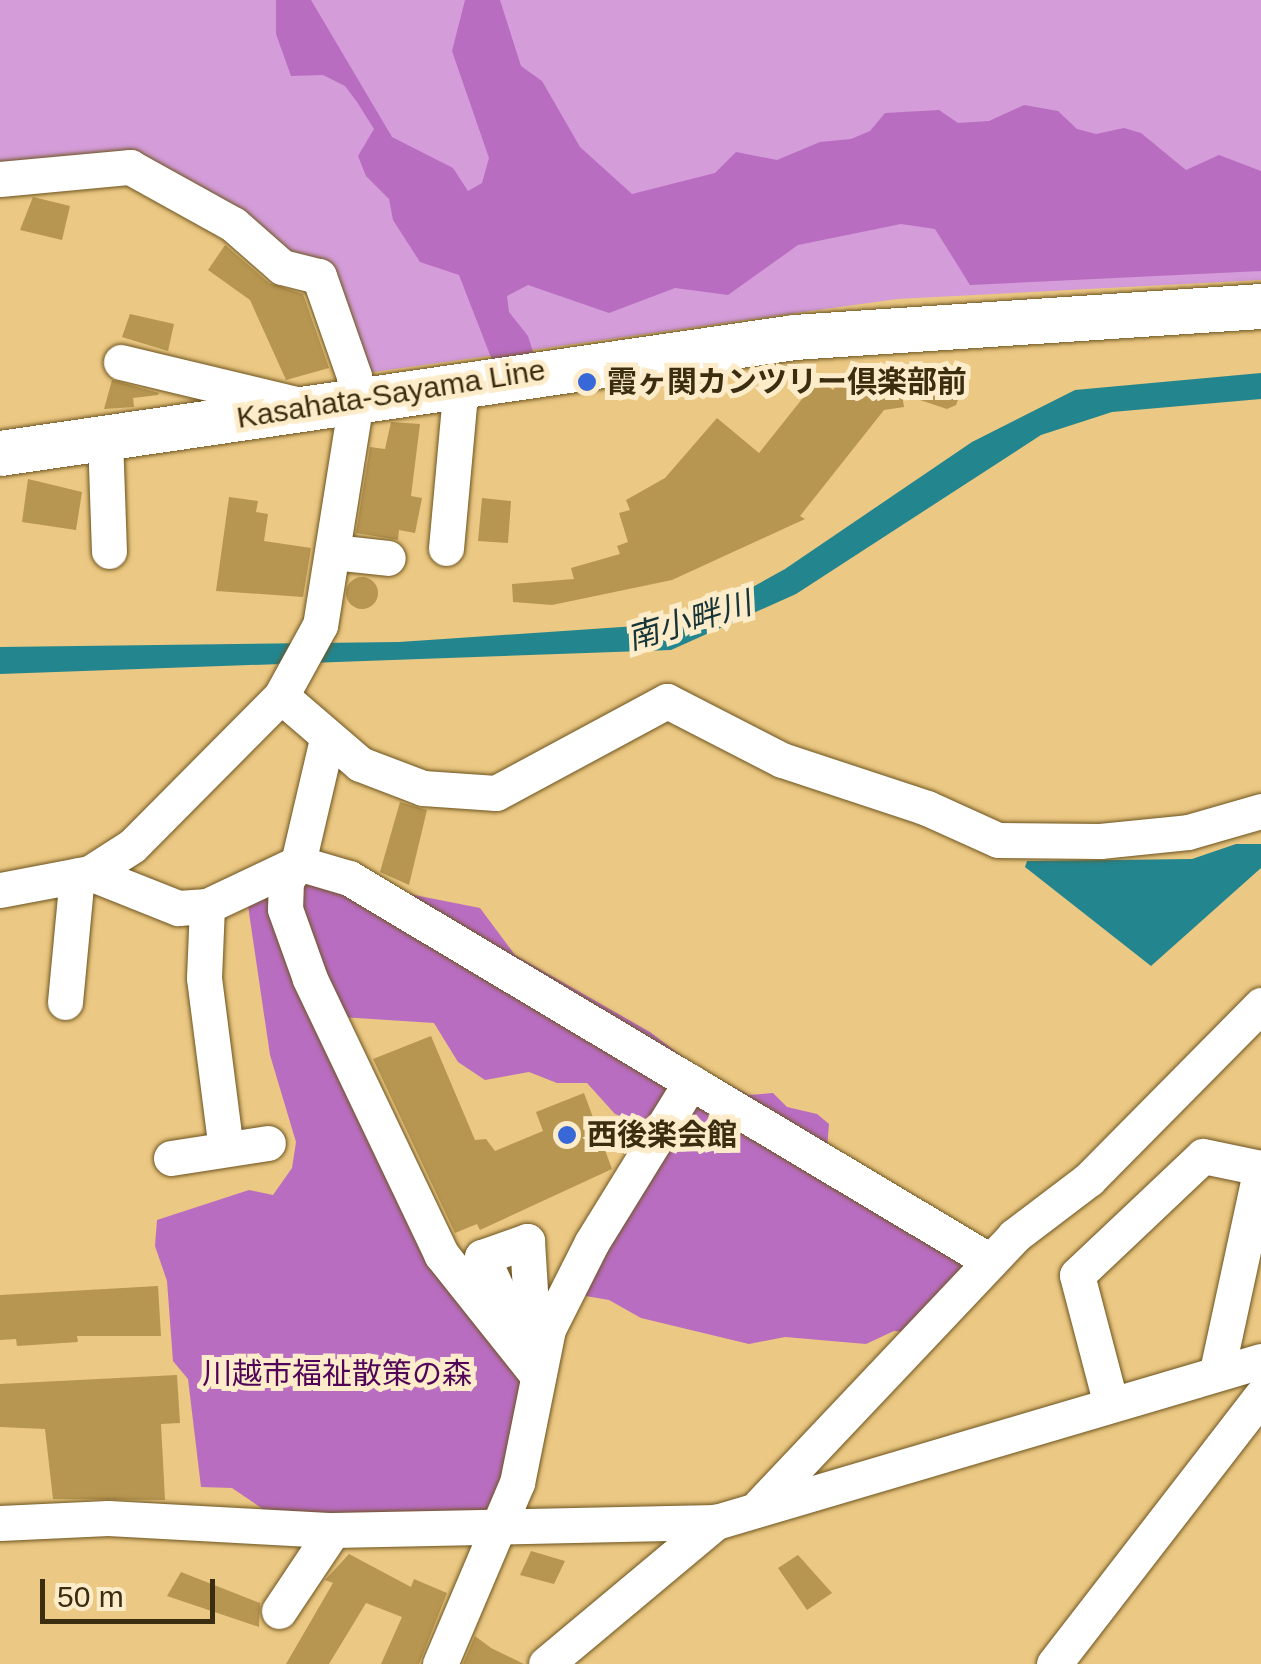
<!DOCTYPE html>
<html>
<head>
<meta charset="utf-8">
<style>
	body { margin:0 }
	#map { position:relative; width:1261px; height:1664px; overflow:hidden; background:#ebc883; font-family:Arial,"Noto Sans JP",sans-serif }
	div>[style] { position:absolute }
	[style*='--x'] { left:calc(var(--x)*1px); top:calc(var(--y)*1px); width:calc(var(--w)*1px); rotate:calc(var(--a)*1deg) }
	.green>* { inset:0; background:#d49cd9 }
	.forest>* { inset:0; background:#b96dc0 }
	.water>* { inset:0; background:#23858e }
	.building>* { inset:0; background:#b79651 }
	.round { border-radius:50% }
	.roads { filter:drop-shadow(0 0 2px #6d541f) drop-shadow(0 0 2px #6d541f) }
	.minor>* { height:35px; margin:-17.5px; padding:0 17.5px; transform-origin:17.5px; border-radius:17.5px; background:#fff }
	.major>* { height:45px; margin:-22.5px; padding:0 22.5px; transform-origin:22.5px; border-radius:22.5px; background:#fff }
	.dots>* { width:28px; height:28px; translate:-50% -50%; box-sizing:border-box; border:5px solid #fdecca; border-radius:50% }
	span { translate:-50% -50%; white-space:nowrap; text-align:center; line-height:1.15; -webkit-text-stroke:10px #fdecca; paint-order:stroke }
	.poi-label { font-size:30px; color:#3b2d10; font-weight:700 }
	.left { translate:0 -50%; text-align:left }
	.street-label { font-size:30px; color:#3b2d10 }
	.park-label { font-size:30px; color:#500558 }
	.water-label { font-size:32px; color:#173437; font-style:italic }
	.scale { position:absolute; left:40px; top:1579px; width:175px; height:45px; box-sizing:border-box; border:5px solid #3b2d10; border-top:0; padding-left:12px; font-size:30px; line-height:35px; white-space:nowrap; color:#3b2d10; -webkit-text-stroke:8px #fdecca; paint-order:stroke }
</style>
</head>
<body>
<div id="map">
	<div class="green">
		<i style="clip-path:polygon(0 0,1261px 0,1261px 280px,897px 299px,366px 373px,287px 263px,152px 167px,0 168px)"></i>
	</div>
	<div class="forest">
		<i style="clip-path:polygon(276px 0,311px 0,392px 137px,453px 168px,468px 191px,482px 183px,489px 158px,452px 51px,465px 0,500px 0,521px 66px,542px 81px,580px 147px,632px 194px,715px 173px,736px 152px,777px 160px,820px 142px,851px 139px,870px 131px,885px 113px,939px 110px,958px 123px,989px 121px,1024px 105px,1058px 111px,1077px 129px,1096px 134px,1124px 128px,1141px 133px,1186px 170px,1219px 155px,1261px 171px,1261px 271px,970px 285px,935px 229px,901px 224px,798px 245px,728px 295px,675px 288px,609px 313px,528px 285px,507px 296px,509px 312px,528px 336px,534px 355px,492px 360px,459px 275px,420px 262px,393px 220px,389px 199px,366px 176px,358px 156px,374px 129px,357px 102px,345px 86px,323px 75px,291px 76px,276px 34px)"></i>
		<i style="clip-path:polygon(303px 873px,480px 908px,515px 955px,650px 1032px,695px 1066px,749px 1095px,773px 1093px,787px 1107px,817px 1114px,829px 1124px,827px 1148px,933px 1210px,981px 1290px,916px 1333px,894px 1331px,866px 1344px,785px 1337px,749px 1344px,641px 1318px,609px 1300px,580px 1295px,640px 1145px,639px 1123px,615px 1114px,587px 1083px,557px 1083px,529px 1072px,485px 1080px,458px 1062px,434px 1023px,341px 1017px,341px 1056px,523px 1376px,501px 1501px,481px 1521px,276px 1518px,232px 1488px,201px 1487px,188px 1379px,173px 1361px,167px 1281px,155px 1246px,157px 1220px,249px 1190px,273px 1195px,292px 1168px,296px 1142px,270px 1055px,247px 899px)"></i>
	</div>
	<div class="water">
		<i style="clip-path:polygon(1261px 373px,1261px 399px,1112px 412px,1041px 435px,796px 594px,671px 650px,0 674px,0 647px,399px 642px,666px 624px,722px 604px,785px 569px,972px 442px,1075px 390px)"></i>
		<i style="clip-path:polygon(1236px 844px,1261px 844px,1261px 868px,1151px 966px,1025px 867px,1027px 861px,1192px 859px)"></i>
	</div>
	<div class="building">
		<i style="clip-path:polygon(33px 197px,70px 206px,62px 240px,20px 230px)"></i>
		<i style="clip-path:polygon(225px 245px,269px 283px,303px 294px,329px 368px,286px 380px,250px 300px,208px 270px)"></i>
		<i style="clip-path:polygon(130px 314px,174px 324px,168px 351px,122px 337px)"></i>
		<i style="clip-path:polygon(916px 369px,964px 384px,956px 405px,947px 409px,902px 394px,904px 407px,884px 410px,800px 516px,805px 519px,672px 580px,552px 605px,513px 602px,512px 584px,574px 579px,571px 568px,620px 554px,617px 546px,628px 542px,619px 513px,630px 510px,626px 500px,665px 478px,717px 418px,759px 453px,818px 379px,833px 390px,848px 371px,856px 378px)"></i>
		<i style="clip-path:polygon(112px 380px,159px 393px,158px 395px,133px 398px,134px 407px,104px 409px)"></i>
		<i style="clip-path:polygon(391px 422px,420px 424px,411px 496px,422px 498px,415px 533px,399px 530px,398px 540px,356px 533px,370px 447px,385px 449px)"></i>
		<i style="clip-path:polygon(28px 479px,82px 492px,76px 530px,22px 522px)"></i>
		<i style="clip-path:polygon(229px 497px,258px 501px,256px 512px,268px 514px,264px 541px,311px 548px,303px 597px,216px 591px)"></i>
		<i style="clip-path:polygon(482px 498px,511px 501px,508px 543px,478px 541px)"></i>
		<i class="round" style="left:346px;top:577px;width:32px;height:32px"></i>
		<i style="clip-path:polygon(400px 802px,427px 810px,409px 885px,380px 872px)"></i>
		<i style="clip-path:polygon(431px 1036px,475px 1140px,486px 1139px,495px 1151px,543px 1131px,536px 1112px,584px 1093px,612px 1169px,480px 1230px,477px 1224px,455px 1233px,373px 1059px)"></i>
		<i style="clip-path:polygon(158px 1286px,161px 1336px,77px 1336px,78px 1342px,17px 1346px,16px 1339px,0 1340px,0 1295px)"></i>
		<i style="clip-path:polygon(177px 1375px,180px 1423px,161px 1424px,165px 1500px,53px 1499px,45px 1429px,0 1427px,0 1384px)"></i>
		<i style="clip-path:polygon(531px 1551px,565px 1561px,554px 1584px,520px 1575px)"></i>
		<i style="clip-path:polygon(349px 1554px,411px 1587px,414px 1579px,447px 1593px,419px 1664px,381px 1664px,402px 1617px,366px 1603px,329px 1664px,286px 1664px,333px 1583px,325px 1580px)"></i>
		<i style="clip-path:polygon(798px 1555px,832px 1593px,807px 1610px,778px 1568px)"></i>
		<i style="clip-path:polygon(181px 1572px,260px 1603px,259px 1627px,167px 1596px)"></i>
		<i style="clip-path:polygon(475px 1636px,491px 1648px,524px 1664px,463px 1664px)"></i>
	</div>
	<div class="roads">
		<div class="minor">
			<i style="--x:0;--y:179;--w:131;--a:-5.3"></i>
			<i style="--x:130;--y:167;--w:118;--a:29"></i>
			<i style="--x:233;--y:224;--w:65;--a:41.3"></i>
			<i style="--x:282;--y:267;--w:38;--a:14"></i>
			<i style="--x:319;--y:276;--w:106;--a:70.7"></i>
			<i style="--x:354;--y:376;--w:25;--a:85"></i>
			<i style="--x:356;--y:401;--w:227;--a:99.1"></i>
			<i style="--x:320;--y:625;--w:81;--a:118.8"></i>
			<i style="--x:281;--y:696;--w:211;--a:134.8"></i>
			<i style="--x:132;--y:846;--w:50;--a:147.3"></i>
			<i style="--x:90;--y:873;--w:92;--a:169.3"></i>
			<i style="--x:121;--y:362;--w:184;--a:13.5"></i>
			<i style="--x:105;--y:437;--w:114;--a:88"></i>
			<i style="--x:446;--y:548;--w:167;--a:-84.8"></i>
			<i style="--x:333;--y:552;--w:55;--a:6.2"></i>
			<i style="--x:281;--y:696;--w:104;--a:40.7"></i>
			<i style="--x:360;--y:764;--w:67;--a:20.9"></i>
			<i style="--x:423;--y:788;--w:73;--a:3.9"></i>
			<i style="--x:496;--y:793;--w:194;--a:-28.3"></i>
			<i style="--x:667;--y:701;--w:129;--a:27.2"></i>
			<i style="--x:782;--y:760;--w:153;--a:18.3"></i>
			<i style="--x:927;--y:808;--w:78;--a:24.3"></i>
			<i style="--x:998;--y:840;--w:102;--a:0.6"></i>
			<i style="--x:1100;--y:841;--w:88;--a:-5.8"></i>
			<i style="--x:1188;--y:832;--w:76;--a:-16"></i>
			<i style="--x:327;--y:739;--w:127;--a:103.2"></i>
			<i style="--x:298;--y:863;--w:53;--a:16.4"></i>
			<i style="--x:349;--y:878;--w:747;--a:30.86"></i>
			<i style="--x:298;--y:863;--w:22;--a:124"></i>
			<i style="--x:286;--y:881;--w:28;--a:92"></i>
			<i style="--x:285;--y:909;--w:74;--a:70.3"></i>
			<i style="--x:310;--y:979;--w:305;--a:64.5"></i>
			<i style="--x:441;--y:1254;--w:151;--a:51.5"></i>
			<i style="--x:90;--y:873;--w:95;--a:21.7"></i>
			<i style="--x:178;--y:908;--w:29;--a:-4"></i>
			<i style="--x:207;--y:906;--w:101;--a:-25.3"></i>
			<i style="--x:207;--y:906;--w:72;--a:92.4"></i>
			<i style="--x:204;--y:978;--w:172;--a:82.7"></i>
			<i style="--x:65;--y:1002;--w:127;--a:-84.6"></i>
			<i style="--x:171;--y:1158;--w:98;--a:-8.8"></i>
			<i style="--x:527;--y:1241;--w:131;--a:86.5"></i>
			<i style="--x:535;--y:1372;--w:127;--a:-114.7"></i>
			<i style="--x:482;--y:1257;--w:48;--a:-19.6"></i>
			<i style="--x:1217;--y:1371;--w:208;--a:-77.8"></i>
			<i style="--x:1110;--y:1401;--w:130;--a:-104.7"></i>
			<i style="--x:1077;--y:1275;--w:173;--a:-43.4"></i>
			<i style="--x:1203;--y:1156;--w:59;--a:11.7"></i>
			<i style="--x:761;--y:1504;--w:369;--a:-46.6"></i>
			<i style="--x:1014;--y:1236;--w:94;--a:-37.2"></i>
			<i style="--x:1089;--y:1179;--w:245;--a:-45.3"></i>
			<i style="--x:0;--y:1523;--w:108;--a:-2.7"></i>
			<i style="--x:108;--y:1518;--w:225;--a:3.1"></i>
			<i style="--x:333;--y:1530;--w:383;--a:-1.2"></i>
			<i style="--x:716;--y:1522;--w:568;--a:-16.46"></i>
			<i style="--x:279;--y:1611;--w:97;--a:-56.3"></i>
			<i style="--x:440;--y:1664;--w:197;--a:-67"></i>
			<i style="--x:517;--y:1483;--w:157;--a:-78.6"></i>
			<i style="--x:548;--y:1329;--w:97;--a:-63.2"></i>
			<i style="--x:592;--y:1242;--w:188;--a:-58.3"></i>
			<i style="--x:546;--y:1664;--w:222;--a:-39.9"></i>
			<i style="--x:1054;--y:1664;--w:339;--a:-52.3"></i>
		</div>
		<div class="major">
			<i style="--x:0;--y:453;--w:802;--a:-8.31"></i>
			<i style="--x:794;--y:337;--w:468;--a:-3.8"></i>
		</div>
	</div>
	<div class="dots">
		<i style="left:587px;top:382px;background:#3868d8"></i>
		<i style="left:567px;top:1135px;background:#3868d8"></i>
	</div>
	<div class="poi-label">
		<span class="left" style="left:607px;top:382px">霞ヶ関カンツリー倶楽部前</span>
		<span class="left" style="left:587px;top:1135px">西後楽会館</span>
	</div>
	<div class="street-label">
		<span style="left:391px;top:394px;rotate:-9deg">Kasahata-Sayama Line</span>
	</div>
	<div class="park-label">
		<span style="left:337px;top:1374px">川越市福祉散策の森</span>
	</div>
	<div class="water-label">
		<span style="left:689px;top:621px;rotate:-17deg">南小畔川</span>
	</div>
	<div class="scale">50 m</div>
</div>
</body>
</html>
